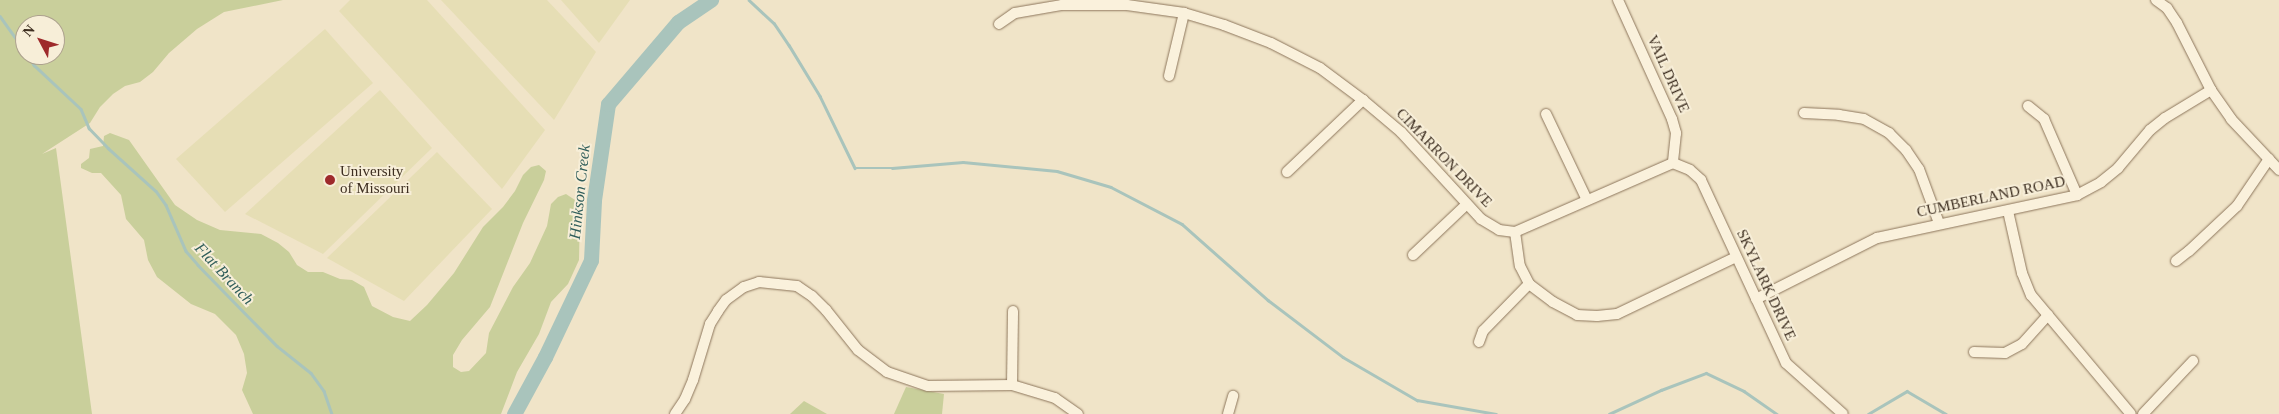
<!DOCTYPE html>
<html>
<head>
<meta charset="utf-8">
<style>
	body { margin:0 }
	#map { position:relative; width:2279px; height:414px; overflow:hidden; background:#f0e4c8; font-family:Georgia,serif }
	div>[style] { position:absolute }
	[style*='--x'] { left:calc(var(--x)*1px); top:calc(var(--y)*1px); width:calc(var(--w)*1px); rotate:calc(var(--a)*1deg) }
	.farmland>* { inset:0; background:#e6deb5 }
	.green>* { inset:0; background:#c9cf9b }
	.stream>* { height:2.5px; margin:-1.25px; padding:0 1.25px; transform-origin:1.25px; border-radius:1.25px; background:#a9c4bc }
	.river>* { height:15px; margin:-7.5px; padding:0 7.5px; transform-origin:7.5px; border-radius:7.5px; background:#a9c4bc }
	.roads { filter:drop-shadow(0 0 1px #8d765c) drop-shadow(0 0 1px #8d765c) }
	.minor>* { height:10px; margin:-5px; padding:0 5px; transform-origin:5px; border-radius:5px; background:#faf1dc }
	.dots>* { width:14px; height:14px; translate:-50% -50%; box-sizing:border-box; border:2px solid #f7eed8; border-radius:50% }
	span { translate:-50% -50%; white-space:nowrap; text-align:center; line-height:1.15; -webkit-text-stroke:4px #f7eed8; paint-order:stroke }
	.street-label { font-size:15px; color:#3d2e20 }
	.poi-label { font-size:15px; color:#3d2e20 }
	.left { translate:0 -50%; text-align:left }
	.water-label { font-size:16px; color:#2f5d5a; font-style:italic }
	.north { position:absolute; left:15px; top:15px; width:50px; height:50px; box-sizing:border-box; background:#f7eed8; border:1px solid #ada18e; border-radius:50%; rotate:310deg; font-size:14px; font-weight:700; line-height:20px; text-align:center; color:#3d2e20 }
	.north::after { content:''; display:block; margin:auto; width:18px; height:22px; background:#9e2a2b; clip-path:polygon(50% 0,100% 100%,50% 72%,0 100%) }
</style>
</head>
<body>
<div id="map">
	<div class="farmland">
		<i style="clip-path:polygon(350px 0,427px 0,545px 130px,502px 189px,339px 11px)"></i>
		<i style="clip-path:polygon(441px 0,547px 0,596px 52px,554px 120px)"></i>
		<i style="clip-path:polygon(561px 0,630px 0,599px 43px)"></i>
		<i style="clip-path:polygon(325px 29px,373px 83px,225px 212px,176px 159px)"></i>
		<i style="clip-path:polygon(380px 90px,432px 148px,323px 254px,245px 214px)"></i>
		<i style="clip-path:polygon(437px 152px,492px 209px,404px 301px,327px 258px)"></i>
	</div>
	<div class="green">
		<i style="clip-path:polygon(evenodd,0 0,283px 0,224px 12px,197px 29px,169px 53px,153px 72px,140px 82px,125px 86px,113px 94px,100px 107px,90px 123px,42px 154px,56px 148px,92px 414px,0 414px,0 0,25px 25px,55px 25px,55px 55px,25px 55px,25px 25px)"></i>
		<i style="clip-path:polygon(110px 133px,129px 140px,175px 205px,197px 220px,220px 230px,261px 234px,278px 243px,289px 252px,297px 265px,308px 272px,323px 272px,340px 279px,352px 280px,364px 287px,372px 306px,393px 317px,410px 321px,427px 305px,454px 273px,483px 227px,503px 207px,515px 191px,523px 175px,531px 167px,539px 165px,546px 171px,544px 180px,523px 223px,490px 307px,462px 340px,453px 355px,453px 367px,461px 372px,469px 371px,486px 353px,489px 333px,513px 287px,530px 263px,547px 226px,551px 204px,558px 197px,566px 194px,575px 200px,580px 209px,579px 260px,568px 284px,551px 302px,539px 334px,517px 372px,501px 414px,253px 414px,242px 390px,247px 373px,244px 354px,236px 335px,215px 314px,191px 304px,157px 277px,148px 260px,144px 240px,126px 219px,121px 195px,101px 173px,92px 173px,81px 168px,81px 164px,89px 158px,90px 149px,103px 146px,104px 136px)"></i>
		<i style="clip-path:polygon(906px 387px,944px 394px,942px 414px,894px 414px)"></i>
		<i style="clip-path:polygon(804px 401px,827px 414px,790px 414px)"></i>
	</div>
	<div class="stream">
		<i style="--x:749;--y:0;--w:34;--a:43"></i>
		<i style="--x:774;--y:23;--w:27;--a:56"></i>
		<i style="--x:789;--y:45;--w:60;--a:58.7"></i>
		<i style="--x:820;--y:96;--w:80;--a:64.1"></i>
		<i style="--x:855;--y:168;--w:37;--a:0"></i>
		<i style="--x:892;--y:168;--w:71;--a:-4.8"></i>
		<i style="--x:963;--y:162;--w:94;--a:5.5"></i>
		<i style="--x:1057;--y:171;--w:56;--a:16.5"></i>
		<i style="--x:1111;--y:187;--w:80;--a:27.5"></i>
		<i style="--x:1182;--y:224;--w:115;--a:41.5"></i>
		<i style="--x:1268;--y:300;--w:94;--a:37.2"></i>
		<i style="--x:1343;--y:357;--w:86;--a:30.2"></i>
		<i style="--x:1417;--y:400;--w:80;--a:10"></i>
		<i style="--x:0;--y:16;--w:43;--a:54.5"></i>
		<i style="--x:28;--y:55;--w:12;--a:59"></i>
		<i style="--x:34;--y:65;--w:64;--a:43.1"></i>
		<i style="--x:81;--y:109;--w:21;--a:67"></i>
		<i style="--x:89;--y:128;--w:28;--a:46"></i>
		<i style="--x:108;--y:148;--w:64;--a:41.9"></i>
		<i style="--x:156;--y:191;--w:17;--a:54"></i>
		<i style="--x:166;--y:205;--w:50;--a:66.5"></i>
		<i style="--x:186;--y:251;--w:18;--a:49"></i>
		<i style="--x:198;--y:265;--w:113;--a:45.7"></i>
		<i style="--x:277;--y:346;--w:43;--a:38.5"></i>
		<i style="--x:311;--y:373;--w:22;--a:54"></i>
		<i style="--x:324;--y:391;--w:24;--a:71"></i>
		<i style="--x:1609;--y:414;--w:57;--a:-24.8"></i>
		<i style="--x:1661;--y:390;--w:48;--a:-20.7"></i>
		<i style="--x:1706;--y:373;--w:42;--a:25.3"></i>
		<i style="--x:1744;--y:391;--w:40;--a:34.9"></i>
		<i style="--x:1868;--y:414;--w:45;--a:-30.5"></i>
		<i style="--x:1907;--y:391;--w:45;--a:30.5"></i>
	</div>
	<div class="river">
		<i style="--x:514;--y:414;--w:65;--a:-61.5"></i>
		<i style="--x:545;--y:357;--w:107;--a:-64.6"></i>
		<i style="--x:591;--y:260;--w:60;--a:-87.1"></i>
		<i style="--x:594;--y:200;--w:97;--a:-81.7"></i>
		<i style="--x:608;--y:104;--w:108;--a:-49.5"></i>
		<i style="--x:678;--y:22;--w:40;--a:-34"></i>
	</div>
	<div class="roads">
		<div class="minor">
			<i style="--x:1618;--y:0;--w:131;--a:65.6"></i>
			<i style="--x:1672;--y:119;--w:15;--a:74"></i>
			<i style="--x:1676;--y:133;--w:30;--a:96"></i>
			<i style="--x:2156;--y:0;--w:14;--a:36"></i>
			<i style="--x:2167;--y:8;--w:18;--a:56"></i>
			<i style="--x:2177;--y:23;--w:75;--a:63.1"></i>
			<i style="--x:2211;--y:90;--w:35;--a:55"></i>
			<i style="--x:2231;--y:119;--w:70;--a:46.7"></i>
			<i style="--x:999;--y:24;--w:19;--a:-35"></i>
			<i style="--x:1015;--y:13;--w:48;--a:-9.7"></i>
			<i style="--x:1062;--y:5;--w:65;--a:0"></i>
			<i style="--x:1127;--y:5;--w:58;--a:8"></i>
			<i style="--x:1184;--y:13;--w:42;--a:16.7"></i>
			<i style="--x:1224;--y:25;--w:50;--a:21"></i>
			<i style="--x:1271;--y:43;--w:55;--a:27"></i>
			<i style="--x:1320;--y:68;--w:54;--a:36.7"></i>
			<i style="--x:1363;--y:100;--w:50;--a:40.1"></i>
			<i style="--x:1401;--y:132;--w:118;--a:47.4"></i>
			<i style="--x:1481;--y:219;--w:21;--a:31"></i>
			<i style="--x:1499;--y:230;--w:16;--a:7"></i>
			<i style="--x:1515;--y:232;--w:172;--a:-23.6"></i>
			<i style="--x:1169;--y:76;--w:65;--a:-76.6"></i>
			<i style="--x:2028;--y:106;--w:21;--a:39"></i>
			<i style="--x:2044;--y:119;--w:83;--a:66.5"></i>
			<i style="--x:1804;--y:113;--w:35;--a:3"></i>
			<i style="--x:1839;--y:115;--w:25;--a:9"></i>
			<i style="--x:1864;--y:119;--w:29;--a:29"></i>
			<i style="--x:1889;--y:133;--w:24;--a:45"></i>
			<i style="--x:1906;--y:150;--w:23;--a:56"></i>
			<i style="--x:1919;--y:169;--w:58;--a:69.7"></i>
			<i style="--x:1546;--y:114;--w:95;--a:64.5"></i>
			<i style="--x:1673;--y:163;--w:18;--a:22"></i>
			<i style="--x:1690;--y:170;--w:15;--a:42"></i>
			<i style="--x:1701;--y:180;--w:202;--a:65.1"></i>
			<i style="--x:1786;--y:363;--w:76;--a:41.8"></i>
			<i style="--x:1287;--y:172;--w:105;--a:-43.5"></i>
			<i style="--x:2008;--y:211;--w:64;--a:77.3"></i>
			<i style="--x:2022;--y:273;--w:24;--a:68"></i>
			<i style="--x:2031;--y:295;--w:155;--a:50"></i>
			<i style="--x:1515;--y:232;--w:34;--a:82"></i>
			<i style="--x:1520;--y:266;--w:20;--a:63"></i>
			<i style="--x:1529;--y:284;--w:30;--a:37"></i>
			<i style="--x:1553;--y:302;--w:27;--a:28"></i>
			<i style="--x:1577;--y:315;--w:20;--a:3"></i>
			<i style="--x:1597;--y:316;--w:20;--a:-6"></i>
			<i style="--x:1617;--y:314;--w:132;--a:-25.6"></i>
			<i style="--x:1413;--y:255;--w:74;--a:-43.4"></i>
			<i style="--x:2176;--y:261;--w:16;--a:-38"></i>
			<i style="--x:2189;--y:251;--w:66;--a:-43.2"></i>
			<i style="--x:2237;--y:206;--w:57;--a:-55.8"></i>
			<i style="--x:1756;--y:299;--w:136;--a:-26.8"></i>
			<i style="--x:1877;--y:238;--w:205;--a:-12.1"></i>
			<i style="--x:2077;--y:195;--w:27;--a:-28"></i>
			<i style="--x:2101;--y:182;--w:22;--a:-39"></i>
			<i style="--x:2118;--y:168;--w:50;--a:-49.9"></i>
			<i style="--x:2150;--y:130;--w:19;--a:-39"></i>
			<i style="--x:2165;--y:118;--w:54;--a:-31.3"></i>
			<i style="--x:1479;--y:342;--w:12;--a:-70"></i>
			<i style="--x:1483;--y:331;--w:66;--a:-45.6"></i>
			<i style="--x:1974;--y:352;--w:31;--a:2"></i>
			<i style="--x:2005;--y:353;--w:19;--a:-28"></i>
			<i style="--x:2022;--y:344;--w:39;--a:-48"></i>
			<i style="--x:1012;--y:385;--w:74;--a:-89.2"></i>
			<i style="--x:675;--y:414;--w:18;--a:-56"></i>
			<i style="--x:685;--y:399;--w:21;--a:-67"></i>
			<i style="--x:693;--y:380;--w:59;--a:-73.1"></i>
			<i style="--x:710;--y:324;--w:15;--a:-58"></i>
			<i style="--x:718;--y:311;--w:14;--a:-54"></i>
			<i style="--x:726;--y:300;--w:22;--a:-36"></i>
			<i style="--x:744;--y:287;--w:16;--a:-18"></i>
			<i style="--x:759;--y:282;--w:38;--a:6"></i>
			<i style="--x:797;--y:286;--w:18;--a:34"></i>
			<i style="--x:812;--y:296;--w:20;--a:45"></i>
			<i style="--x:826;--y:310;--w:51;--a:51.3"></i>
			<i style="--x:858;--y:350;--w:36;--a:37"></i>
			<i style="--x:887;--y:372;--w:43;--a:18.9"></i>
			<i style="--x:928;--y:386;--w:84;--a:-0.7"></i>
			<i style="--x:1012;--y:385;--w:45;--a:16.8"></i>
			<i style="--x:1055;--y:398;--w:28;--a:35"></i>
			<i style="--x:1228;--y:414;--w:19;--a:-74"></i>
			<i style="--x:2143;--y:414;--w:73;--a:-46.7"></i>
		</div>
	</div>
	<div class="dots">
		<i style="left:330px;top:180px;background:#9e2a2b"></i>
	</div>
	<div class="street-label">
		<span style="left:1668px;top:74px;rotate:66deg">VAIL DRIVE</span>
		<span style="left:1444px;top:158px;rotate:46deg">CIMARRON DRIVE</span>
		<span style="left:1991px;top:197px;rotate:-12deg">CUMBERLAND ROAD</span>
		<span style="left:1766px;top:285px;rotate:65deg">SKYLARK DRIVE</span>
	</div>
	<div class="poi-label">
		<span class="left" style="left:340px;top:180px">University<br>of Missouri</span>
	</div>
	<div class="water-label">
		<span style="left:580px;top:192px;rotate:-84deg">Hinkson Creek</span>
		<span style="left:224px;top:274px;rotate:47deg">Flat Branch</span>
	</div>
	<div class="north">N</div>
</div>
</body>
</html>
